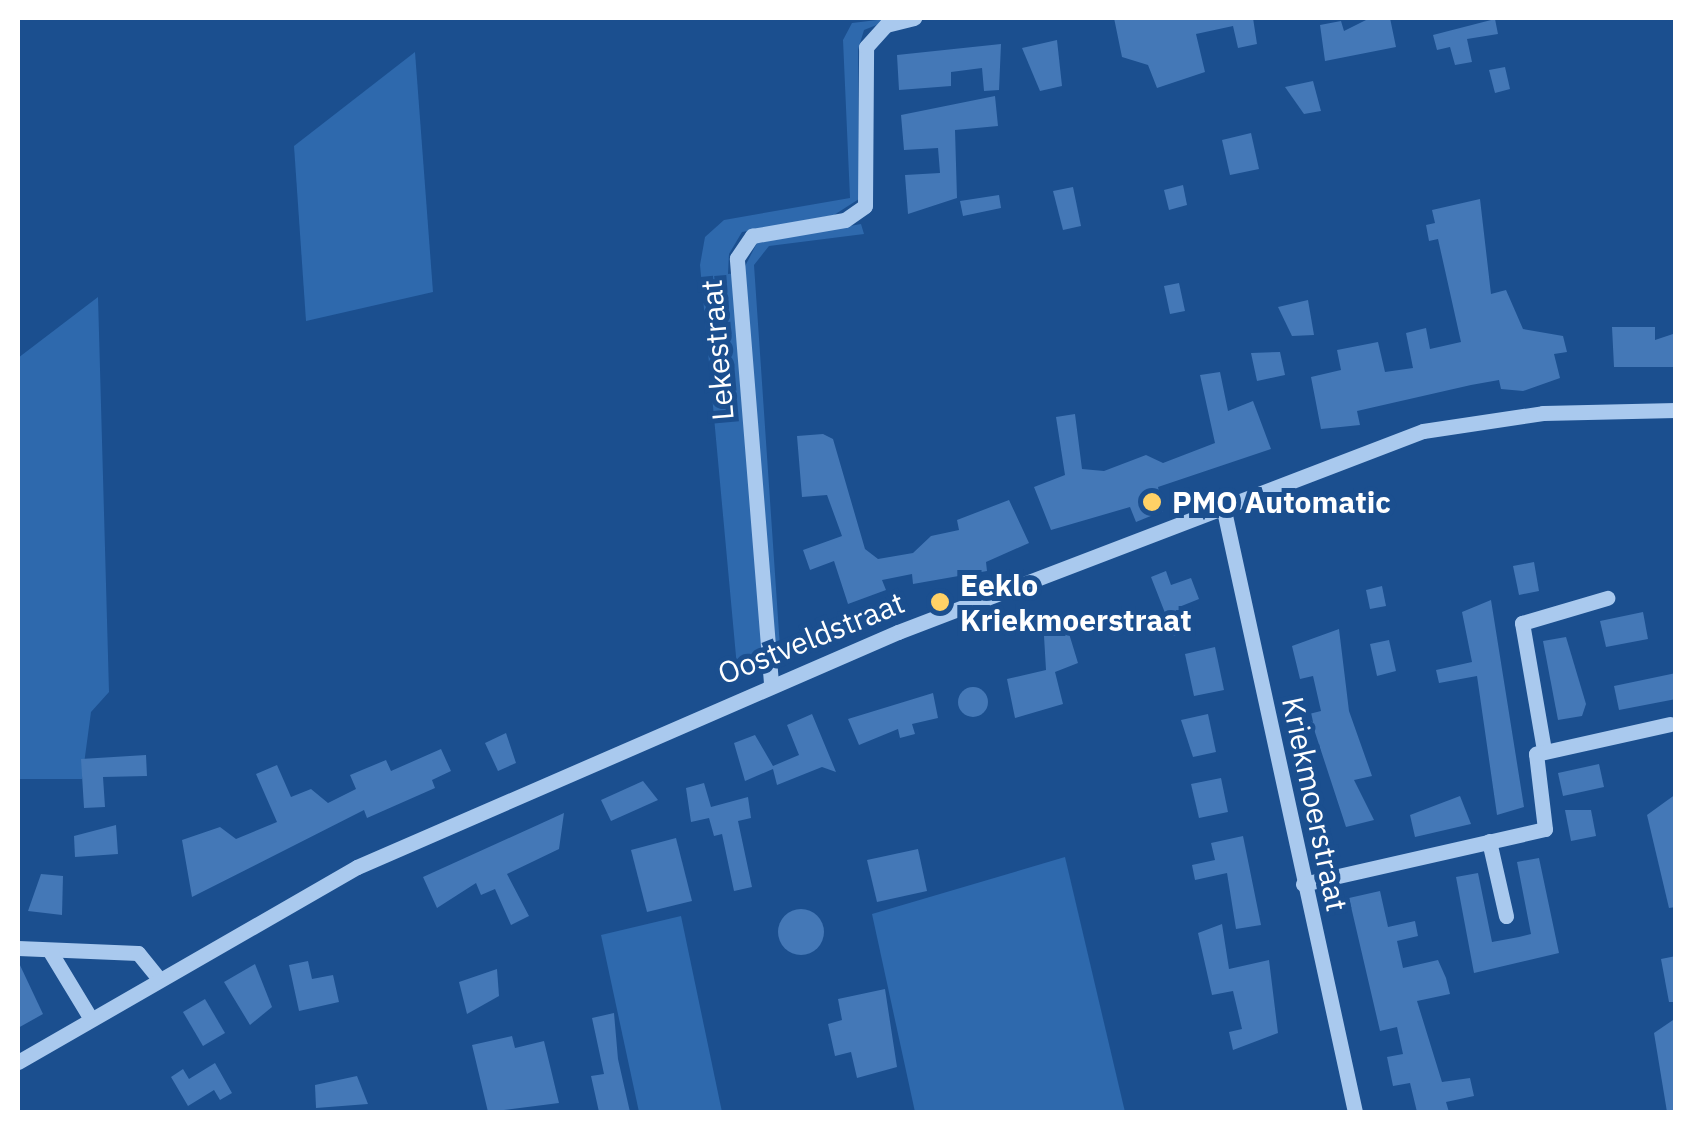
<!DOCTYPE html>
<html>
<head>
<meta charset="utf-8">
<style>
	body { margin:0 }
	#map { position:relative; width:1693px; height:1130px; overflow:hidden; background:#1b4f8f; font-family:"IBM Plex Sans",sans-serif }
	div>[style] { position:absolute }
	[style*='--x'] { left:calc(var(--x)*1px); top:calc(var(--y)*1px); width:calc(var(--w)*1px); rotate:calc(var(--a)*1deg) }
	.green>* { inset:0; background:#2e69ad }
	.building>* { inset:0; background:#4478b7 }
	.round { border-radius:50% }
	.minor>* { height:15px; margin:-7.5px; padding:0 7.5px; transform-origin:7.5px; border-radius:7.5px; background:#a9c9ee }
	.dots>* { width:28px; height:28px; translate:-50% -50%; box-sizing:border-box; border:5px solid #1b4f8f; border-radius:50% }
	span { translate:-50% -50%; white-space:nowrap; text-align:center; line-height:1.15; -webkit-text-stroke:10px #1b4f8f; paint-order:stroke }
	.street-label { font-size:30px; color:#fff }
	.poi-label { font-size:30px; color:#fff; font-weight:700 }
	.left { translate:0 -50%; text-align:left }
	.frame { position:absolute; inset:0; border:20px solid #fff; pointer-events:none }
</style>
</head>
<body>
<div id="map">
	<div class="green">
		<i style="clip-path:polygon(894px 18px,864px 30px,858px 50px,859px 199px,834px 215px,742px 232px,729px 254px,728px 274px,742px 272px,757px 243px,861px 224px,864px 234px,769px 246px,754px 265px,781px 662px,738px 678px,700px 265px,705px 237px,724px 220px,850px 198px,843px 40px,852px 23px)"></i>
		<i style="clip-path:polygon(415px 52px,433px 292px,306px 321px,294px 146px)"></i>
		<i style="clip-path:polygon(98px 297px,109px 692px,91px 712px,82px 779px,18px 779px,18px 358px)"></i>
		<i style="clip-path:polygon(1065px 857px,1125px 1112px,915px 1112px,872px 914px)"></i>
		<i style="clip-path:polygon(681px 916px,722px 1112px,639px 1112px,601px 935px)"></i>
	</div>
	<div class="building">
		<i style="clip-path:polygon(1114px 18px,1253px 18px,1257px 44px,1238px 48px,1233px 26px,1196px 34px,1205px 72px,1157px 88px,1148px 65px,1122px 57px)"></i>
		<i style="clip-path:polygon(1370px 18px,1390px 18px,1396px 47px,1325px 61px,1320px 25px,1341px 21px,1344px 31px)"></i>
		<i style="clip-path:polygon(1495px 19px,1498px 34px,1467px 39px,1472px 62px,1455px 65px,1450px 47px,1437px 50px,1433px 35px)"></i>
		<i style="clip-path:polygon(1057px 40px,1062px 86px,1040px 91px,1022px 48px)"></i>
		<i style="clip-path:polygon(1001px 44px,999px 90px,984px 91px,982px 68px,951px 72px,951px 86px,899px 90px,897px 55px)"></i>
		<i style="clip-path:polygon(1505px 67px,1510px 89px,1495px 93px,1489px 70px)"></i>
		<i style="clip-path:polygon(1313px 81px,1321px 111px,1304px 114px,1285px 87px)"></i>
		<i style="clip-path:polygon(995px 96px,998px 126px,955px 130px,957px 198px,908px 214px,905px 175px,940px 173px,938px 148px,904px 150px,901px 115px)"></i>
		<i style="clip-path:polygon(1251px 133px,1259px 169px,1230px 175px,1222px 140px)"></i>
		<i style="clip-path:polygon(1183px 185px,1187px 205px,1169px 210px,1164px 190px)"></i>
		<i style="clip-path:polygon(1073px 187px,1081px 226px,1063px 230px,1053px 191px)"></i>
		<i style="clip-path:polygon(999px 195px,1001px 208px,963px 216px,960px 201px)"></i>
		<i style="clip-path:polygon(1480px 199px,1491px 294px,1506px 290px,1523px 329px,1563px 336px,1567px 352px,1554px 354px,1560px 378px,1523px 391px,1501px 389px,1499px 380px,1471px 385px,1357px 411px,1360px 425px,1321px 429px,1311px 377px,1341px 370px,1337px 350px,1378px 342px,1385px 372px,1413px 368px,1406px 333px,1426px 328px,1430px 349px,1461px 342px,1438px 239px,1429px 241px,1426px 225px,1435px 223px,1432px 210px)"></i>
		<i style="clip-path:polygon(1179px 283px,1185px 311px,1170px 314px,1164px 286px)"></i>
		<i style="clip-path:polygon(1308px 300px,1314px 335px,1292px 336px,1278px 307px)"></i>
		<i style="clip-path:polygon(1612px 327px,1655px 327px,1655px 340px,1676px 333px,1676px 367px,1614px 367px)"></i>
		<i style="clip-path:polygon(1280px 352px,1285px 375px,1257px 381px,1251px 353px)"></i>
		<i style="clip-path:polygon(1220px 372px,1228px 411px,1253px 401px,1271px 449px,1158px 487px,1163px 511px,1136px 522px,1130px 507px,1051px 530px,1034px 487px,1065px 475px,1056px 417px,1075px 414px,1082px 469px,1104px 471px,1146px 455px,1163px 463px,1215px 443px,1200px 375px)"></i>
		<i style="clip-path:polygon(823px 434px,833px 439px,865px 549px,878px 559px,913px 553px,931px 536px,959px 530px,957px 520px,1009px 500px,1029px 543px,986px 562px,987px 571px,913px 584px,912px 574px,882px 580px,886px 590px,848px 604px,834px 561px,810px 570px,803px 550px,842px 536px,827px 495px,802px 497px,797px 436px)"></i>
		<i style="clip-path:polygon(1534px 562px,1539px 591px,1519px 595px,1513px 566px)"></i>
		<i style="clip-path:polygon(1166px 571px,1171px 585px,1191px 578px,1199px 599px,1179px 607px,1188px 632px,1174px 636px,1151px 577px)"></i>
		<i style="clip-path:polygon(1382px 586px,1386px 606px,1370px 609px,1366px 590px)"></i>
		<i style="clip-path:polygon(1491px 600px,1524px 807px,1497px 815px,1477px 676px,1439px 683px,1436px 670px,1472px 662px,1462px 612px)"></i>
		<i style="clip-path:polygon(1643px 612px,1648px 639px,1606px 647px,1600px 621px)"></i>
		<i style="clip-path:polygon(1067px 627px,1078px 663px,1055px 672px,1063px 704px,1015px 718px,1007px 679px,1046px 670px,1044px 636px)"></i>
		<i style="clip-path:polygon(1339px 629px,1349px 711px,1372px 776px,1354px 780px,1374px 820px,1346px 827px,1309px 714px,1321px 711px,1313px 676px,1300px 679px,1292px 646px)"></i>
		<i style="clip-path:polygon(1566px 637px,1586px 704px,1582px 716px,1558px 720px,1543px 641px)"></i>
		<i style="clip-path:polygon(1389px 640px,1396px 671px,1377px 676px,1370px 644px)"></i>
		<i style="clip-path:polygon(1215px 647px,1224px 690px,1194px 696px,1185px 654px)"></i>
		<i style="clip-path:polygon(1676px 673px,1676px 699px,1619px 710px,1614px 686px)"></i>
		<i class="round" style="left:958px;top:687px;width:30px;height:30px"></i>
		<i style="clip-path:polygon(933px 693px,938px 718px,912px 724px,915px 734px,900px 738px,898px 729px,859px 745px,848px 719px)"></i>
		<i style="clip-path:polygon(812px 714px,836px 772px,822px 767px,777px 785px,773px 769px,745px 781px,734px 743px,755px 735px,773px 766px,799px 755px,787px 725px)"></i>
		<i style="clip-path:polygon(1208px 714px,1216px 752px,1193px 757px,1181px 720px)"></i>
		<i style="clip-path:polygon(506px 733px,516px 763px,498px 771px,485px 743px)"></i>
		<i style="clip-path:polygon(441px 749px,451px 771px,432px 780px,435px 788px,367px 818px,364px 810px,192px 897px,182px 840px,220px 827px,236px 839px,277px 822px,256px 774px,277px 765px,291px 797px,311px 789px,328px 803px,356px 789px,350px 775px,386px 760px,391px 771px)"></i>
		<i style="clip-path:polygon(146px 755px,147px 776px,103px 777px,105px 807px,84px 808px,81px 759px)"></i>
		<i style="clip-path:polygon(1599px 764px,1604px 787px,1563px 796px,1558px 773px)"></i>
		<i style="clip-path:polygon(1221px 778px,1228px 812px,1199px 818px,1191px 784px)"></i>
		<i style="clip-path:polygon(643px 781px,658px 800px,611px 821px,601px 800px)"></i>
		<i style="clip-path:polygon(704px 783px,711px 807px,748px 797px,751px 818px,738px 821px,752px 887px,734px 891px,722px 834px,714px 836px,709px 818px,691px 822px,686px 788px)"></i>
		<i style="clip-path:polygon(1676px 794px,1676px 907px,1669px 908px,1647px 815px)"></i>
		<i style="clip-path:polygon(1460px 796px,1471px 824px,1415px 837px,1410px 815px)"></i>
		<i style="clip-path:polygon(1565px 810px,1591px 810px,1596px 836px,1571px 841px)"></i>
		<i style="clip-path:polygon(564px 813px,559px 849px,507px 874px,529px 916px,511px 925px,495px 889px,481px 895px,476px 883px,437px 908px,423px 877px)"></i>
		<i style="clip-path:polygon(116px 825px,118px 854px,75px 857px,74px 836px)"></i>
		<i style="clip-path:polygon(1243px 836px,1261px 925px,1236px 929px,1227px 873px,1195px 880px,1192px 865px,1215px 860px,1211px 843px)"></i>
		<i style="clip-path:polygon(676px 838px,692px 901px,647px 912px,631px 850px)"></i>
		<i style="clip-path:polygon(918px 849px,927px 891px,877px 902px,867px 860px)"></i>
		<i style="clip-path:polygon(1539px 858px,1559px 953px,1474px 973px,1456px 877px,1478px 873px,1492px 942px,1519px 937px,1531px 934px,1517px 862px)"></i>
		<i style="clip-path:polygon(41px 874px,63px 876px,62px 915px,28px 911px)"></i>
		<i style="clip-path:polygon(1380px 891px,1388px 927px,1415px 921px,1418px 936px,1397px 941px,1403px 968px,1438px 960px,1446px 978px,1450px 994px,1417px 1001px,1442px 1082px,1470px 1078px,1474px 1096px,1446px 1102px,1449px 1112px,1417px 1112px,1410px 1083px,1393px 1086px,1387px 1057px,1403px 1054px,1397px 1027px,1380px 1031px,1349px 898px)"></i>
		<i class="round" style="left:778px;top:909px;width:46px;height:46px"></i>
		<i style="clip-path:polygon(1222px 924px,1229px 969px,1269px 960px,1278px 1033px,1233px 1050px,1229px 1032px,1242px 1029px,1233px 991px,1212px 995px,1198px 933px)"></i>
		<i style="clip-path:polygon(1676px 956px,1676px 1002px,1669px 1002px,1661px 959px)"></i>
		<i style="clip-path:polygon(18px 961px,43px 1014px,18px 1028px)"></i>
		<i style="clip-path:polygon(308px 961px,312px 979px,333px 975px,339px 1002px,299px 1011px,289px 965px)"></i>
		<i style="clip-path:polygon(255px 964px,272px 1007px,250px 1025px,224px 982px)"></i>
		<i style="clip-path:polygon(497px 969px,499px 996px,467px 1014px,459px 982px)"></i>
		<i style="clip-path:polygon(885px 989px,897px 1067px,857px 1078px,851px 1052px,835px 1056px,828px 1024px,842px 1020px,838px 999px)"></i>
		<i style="clip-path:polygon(205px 999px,225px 1033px,203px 1046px,183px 1012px)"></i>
		<i style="clip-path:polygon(614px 1013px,618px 1059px,630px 1112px,599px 1112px,591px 1076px,604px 1074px,592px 1018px)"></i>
		<i style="clip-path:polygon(1676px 1018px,1676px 1112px,1667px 1112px,1654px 1033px)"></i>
		<i style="clip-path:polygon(512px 1036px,515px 1048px,544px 1041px,559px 1103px,488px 1112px,472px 1045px)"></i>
		<i style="clip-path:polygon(215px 1063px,232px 1093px,220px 1100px,214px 1090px,188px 1106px,171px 1077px,183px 1069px,189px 1079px)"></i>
		<i style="clip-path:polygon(357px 1076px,368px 1104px,316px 1108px,315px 1085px)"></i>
	</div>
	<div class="minor">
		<i style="--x:1223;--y:506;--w:620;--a:77.71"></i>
		<i style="--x:771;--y:683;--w:426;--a:-94.6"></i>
		<i style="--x:737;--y:258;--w:27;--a:-56"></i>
		<i style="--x:752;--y:236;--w:94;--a:-9.8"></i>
		<i style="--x:845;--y:220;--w:24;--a:-35"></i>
		<i style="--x:865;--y:206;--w:159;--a:-89.6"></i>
		<i style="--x:866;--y:47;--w:30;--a:-48"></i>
		<i style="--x:886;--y:25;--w:29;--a:-14"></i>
		<i style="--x:1544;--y:750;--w:129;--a:-99.8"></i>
		<i style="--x:1522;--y:623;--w:89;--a:-16.4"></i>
		<i style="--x:1489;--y:841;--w:77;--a:77.2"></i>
		<i style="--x:1303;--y:884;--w:248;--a:-12.8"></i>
		<i style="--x:1545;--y:829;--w:76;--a:-96.8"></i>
		<i style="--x:1536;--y:754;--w:137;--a:-12.6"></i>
		<i style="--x:18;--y:948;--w:120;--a:2.4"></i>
		<i style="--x:138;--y:953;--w:33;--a:51"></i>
		<i style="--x:51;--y:953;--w:77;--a:58.8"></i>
		<i style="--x:18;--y:1062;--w:391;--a:-29.9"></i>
		<i style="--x:357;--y:867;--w:590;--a:-23.48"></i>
		<i style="--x:898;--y:632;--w:562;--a:-20.95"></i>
		<i style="--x:1423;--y:431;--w:121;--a:-8.5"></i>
		<i style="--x:1543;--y:413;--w:133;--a:-1.3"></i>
	</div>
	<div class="dots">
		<i style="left:1152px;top:502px;background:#ffd166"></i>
		<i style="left:940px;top:602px;background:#ffd166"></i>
	</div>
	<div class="street-label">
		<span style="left:717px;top:350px;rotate:-95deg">Lekestraat</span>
		<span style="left:811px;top:638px;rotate:-22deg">Oostveldstraat</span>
		<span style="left:1315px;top:804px;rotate:78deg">Kriekmoerstraat</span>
	</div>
	<div class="poi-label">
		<span class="left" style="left:1172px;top:502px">PMO Automatic</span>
		<span class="left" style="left:960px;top:602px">Eeklo<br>Kriekmoerstraat</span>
	</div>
	<div class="frame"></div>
</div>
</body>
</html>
